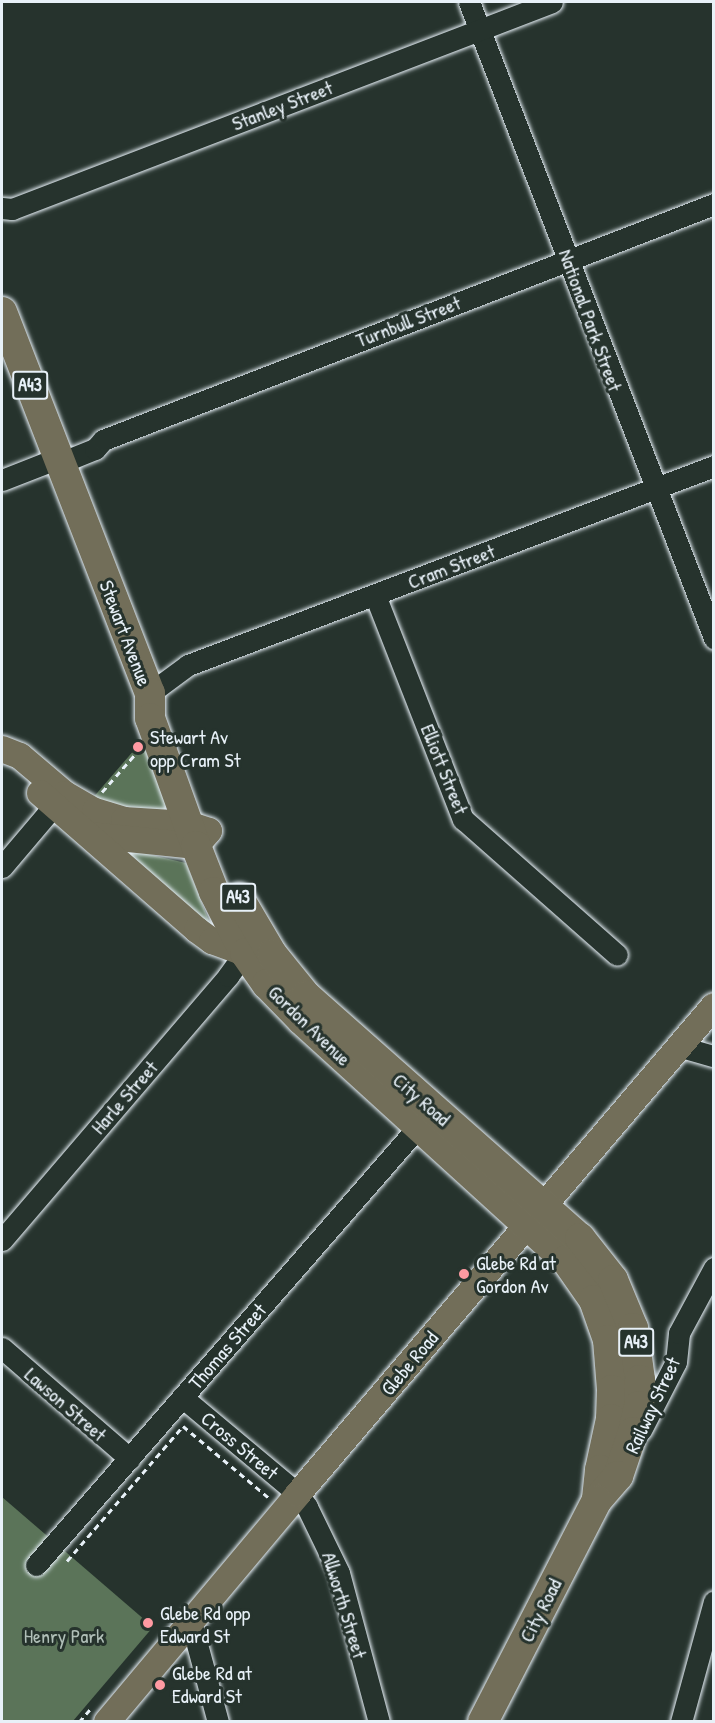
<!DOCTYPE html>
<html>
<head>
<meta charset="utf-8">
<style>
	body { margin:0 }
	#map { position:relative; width:715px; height:1723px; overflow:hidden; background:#26332d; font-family:"Patrick Hand",sans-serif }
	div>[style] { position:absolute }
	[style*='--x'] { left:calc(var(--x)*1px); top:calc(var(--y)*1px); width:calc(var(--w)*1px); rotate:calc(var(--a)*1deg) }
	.green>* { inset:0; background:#5b7459 }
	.path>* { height:3px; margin-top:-1.5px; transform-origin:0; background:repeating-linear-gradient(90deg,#e8f1f8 0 6px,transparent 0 10.5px) }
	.roads { filter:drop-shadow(0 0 2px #e8f1f8) drop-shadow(0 0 2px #e8f1f8) }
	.minor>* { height:21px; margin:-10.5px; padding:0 10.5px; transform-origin:10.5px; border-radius:10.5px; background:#26332d }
	.major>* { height:26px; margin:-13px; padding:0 13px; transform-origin:13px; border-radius:13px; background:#726e59 }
	.highway>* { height:30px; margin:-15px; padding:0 15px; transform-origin:15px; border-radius:15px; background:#726e59 }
	.dots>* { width:16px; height:16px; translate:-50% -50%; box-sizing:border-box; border:3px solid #26332d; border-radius:50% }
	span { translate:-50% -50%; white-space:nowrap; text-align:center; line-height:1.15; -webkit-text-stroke:6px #26332d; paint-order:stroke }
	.shield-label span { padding:2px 4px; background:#26332d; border:2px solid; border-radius:4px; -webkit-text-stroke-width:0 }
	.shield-label { font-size:18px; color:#e8f1f8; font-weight:700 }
	.street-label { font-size:20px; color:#e8f1f8 }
	.poi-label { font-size:20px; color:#e8f1f8 }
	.left { translate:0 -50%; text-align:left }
	.park-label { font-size:20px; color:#b0bfb8 }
	.frame { position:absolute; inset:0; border:3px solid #e8f1f8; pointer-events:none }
</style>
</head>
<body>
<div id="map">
	<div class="green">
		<i style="clip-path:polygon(142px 741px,166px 806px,164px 813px,158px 819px,91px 800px)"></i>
		<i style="clip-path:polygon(121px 848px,186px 863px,214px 934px)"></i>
		<i style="clip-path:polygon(2px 1497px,153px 1627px,73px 1721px,2px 1721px)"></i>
	</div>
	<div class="path">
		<i style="--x:102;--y:792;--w:55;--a:-48.7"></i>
		<i style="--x:67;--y:1561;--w:178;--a:-49.3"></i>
		<i style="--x:183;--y:1426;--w:112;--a:39.9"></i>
		<i style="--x:79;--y:1722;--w:20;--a:-49"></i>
	</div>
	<div class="roads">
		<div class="minor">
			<i style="--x:469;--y:2;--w:682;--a:68.93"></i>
			<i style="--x:2;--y:208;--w:10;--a:6"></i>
			<i style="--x:12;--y:209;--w:578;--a:-20.97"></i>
			<i style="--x:60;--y:463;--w:38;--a:-22"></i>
			<i style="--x:95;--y:449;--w:12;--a:-48"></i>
			<i style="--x:103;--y:440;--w:655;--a:-21.12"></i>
			<i style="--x:2;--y:480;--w:60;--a:-21.4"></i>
			<i style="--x:375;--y:595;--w:241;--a:68.6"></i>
			<i style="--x:463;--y:819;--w:205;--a:41.4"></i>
			<i style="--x:150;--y:693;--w:47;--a:-36.4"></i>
			<i style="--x:188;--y:665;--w:562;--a:-20.72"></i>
			<i style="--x:2;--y:867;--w:94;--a:-49.7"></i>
			<i style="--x:678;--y:1046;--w:37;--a:16"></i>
			<i style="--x:2;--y:1240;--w:348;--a:-49.4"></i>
			<i style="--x:228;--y:976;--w:29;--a:-54"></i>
			<i style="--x:2;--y:1348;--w:169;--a:40.9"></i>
			<i style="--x:182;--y:1397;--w:151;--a:39.9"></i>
			<i style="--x:298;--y:1494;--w:16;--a:55"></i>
			<i style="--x:307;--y:1507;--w:73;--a:64.1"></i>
			<i style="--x:339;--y:1573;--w:154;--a:75"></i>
			<i style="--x:641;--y:1430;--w:76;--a:-62.8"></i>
			<i style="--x:676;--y:1362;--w:29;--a:-84"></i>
			<i style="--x:679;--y:1333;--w:74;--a:-61.7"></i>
			<i style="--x:36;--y:1565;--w:581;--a:-48.91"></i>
			<i style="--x:191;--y:1622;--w:104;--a:74.9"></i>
			<i style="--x:681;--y:1722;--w:125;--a:-74.7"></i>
		</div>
		<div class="major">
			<i style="--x:2;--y:749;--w:19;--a:21"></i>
			<i style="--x:20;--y:756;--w:59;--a:40.2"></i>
			<i style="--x:65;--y:794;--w:34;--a:30"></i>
			<i style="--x:95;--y:811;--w:30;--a:17"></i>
			<i style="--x:124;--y:820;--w:64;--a:3.6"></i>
			<i style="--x:188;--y:824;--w:22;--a:18"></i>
			<i style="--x:209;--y:831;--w:20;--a:131"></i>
			<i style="--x:196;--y:846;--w:107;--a:-174.1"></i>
			<i style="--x:40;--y:793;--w:208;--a:41.1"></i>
			<i style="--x:197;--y:930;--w:19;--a:36"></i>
			<i style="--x:212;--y:941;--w:35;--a:20"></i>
			<i style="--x:107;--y:1722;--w:297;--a:-50"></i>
			<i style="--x:298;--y:1494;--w:641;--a:-49.55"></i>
		</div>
		<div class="highway">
			<i style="--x:2;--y:312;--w:409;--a:68.8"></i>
			<i style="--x:150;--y:693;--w:25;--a:90"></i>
			<i style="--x:150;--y:718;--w:136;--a:70.2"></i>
			<i style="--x:196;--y:846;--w:49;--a:68.6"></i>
			<i style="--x:214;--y:892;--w:68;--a:63.1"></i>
			<i style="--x:245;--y:953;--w:38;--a:55"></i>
			<i style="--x:267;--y:984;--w:50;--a:45.8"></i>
			<i style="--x:302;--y:1020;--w:357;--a:42.3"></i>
			<i style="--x:566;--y:1260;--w:49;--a:55"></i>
			<i style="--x:594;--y:1300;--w:42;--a:70.7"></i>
			<i style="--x:608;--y:1340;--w:50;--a:85.4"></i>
			<i style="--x:612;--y:1390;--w:29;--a:92"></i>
			<i style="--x:611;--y:1419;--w:52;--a:102.2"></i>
			<i style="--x:600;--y:1470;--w:30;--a:96"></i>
			<i style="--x:239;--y:898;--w:65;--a:59.5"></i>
			<i style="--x:272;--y:954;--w:54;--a:51"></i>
			<i style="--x:306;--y:996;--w:366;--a:41.5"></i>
			<i style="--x:580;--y:1238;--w:53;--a:51.8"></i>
			<i style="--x:613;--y:1280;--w:52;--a:67.4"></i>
			<i style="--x:633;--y:1328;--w:52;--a:82.3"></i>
			<i style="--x:640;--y:1380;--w:26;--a:92"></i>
			<i style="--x:639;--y:1406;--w:27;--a:103"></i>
			<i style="--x:633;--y:1432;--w:46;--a:108.8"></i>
			<i style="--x:618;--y:1476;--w:32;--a:131"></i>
			<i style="--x:597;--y:1500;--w:250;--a:117.2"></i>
		</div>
	</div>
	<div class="dots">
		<i style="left:138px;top:747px;background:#ff9aa2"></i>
		<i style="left:464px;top:1274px;background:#ff9aa2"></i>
		<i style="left:148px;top:1623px;background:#ff9aa2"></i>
		<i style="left:160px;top:1685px;background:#ff9aa2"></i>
	</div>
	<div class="shield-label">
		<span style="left:30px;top:385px">A43</span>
		<span style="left:238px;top:897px">A43</span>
		<span style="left:636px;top:1342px">A43</span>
	</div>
	<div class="street-label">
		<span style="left:282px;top:105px;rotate:-21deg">Stanley Street</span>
		<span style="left:591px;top:320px;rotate:70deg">National Park Street</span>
		<span style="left:408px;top:321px;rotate:-21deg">Turnbull Street</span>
		<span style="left:451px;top:566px;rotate:-21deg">Cram Street</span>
		<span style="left:126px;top:633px;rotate:69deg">Stewart Avenue</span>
		<span style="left:445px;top:769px;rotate:68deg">Elliott Street</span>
		<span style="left:310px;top:1025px;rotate:44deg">Gordon Avenue</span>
		<span style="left:124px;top:1097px;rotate:-49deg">Harle Street</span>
		<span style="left:422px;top:1099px;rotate:41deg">City Road</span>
		<span style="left:227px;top:1346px;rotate:-49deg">Thomas Street</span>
		<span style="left:409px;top:1363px;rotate:-50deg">Glebe Road</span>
		<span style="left:66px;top:1404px;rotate:41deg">Lawson Street</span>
		<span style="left:652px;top:1405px;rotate:-65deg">Railway Street</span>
		<span style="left:240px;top:1445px;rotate:40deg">Cross Street</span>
		<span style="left:345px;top:1605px;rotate:73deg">Allworth Street</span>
		<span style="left:540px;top:1610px;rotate:-63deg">City Road</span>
	</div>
	<div class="poi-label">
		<span class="left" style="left:150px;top:748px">Stewart Av<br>opp Cram St</span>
		<span class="left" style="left:476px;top:1274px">Glebe Rd at<br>Gordon Av</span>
		<span class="left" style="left:160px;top:1624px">Glebe Rd opp<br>Edward St</span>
		<span class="left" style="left:172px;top:1684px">Glebe Rd at<br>Edward St</span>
	</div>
	<div class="park-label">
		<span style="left:64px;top:1635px">Henry Park</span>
	</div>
	<div class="frame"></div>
</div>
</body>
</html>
